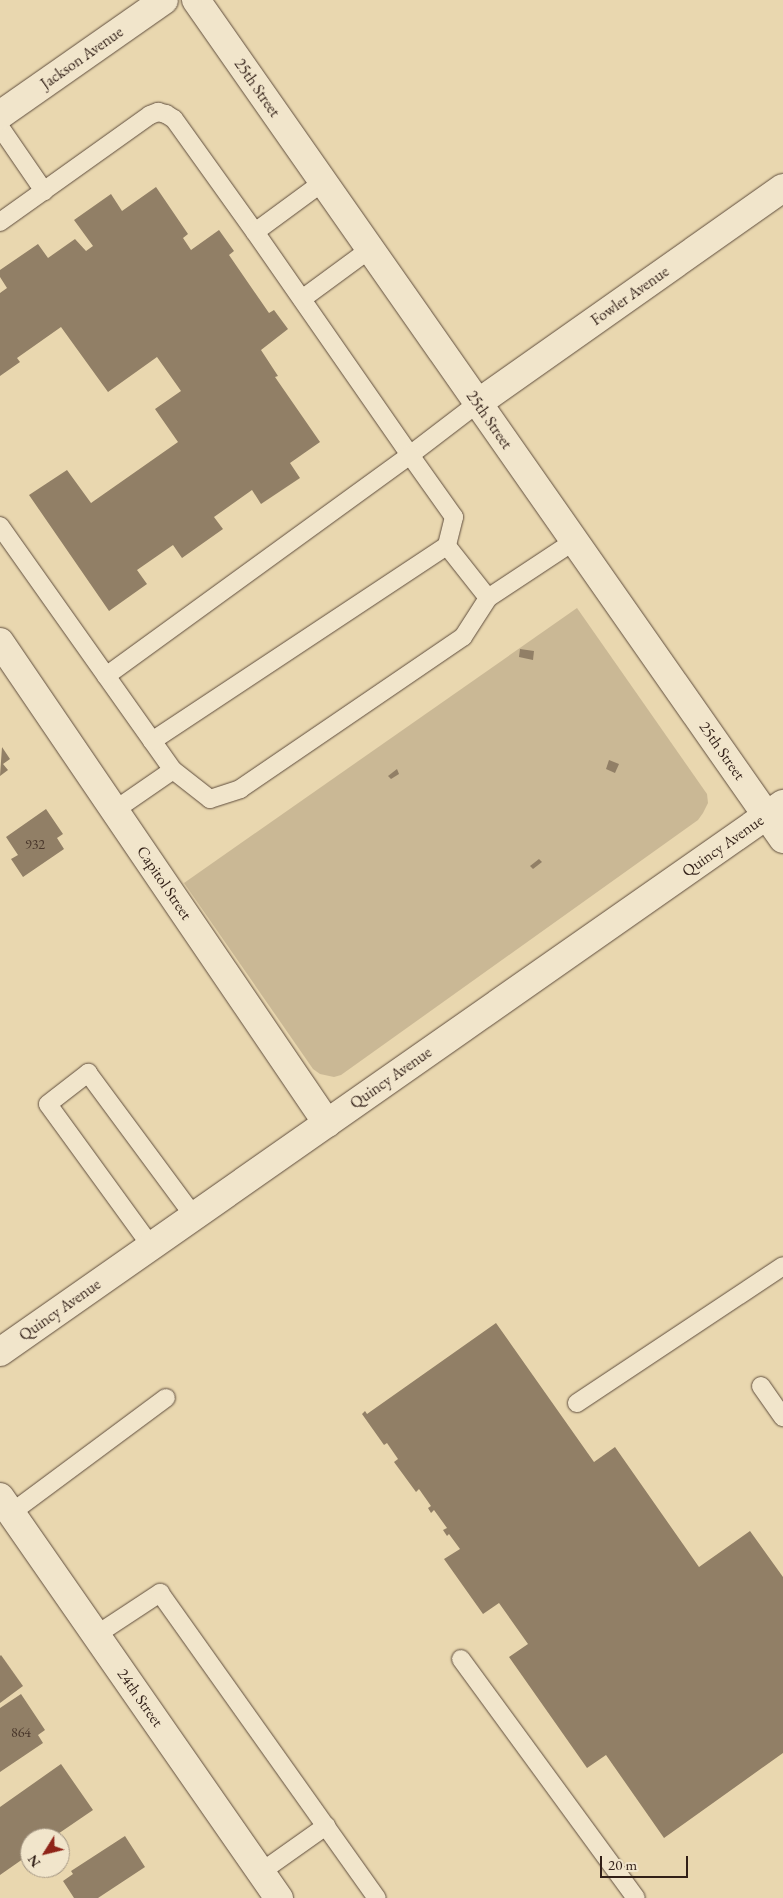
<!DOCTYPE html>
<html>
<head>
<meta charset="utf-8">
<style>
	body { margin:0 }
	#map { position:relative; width:783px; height:1898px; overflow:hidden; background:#e9d7af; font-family:"EB Garamond",serif }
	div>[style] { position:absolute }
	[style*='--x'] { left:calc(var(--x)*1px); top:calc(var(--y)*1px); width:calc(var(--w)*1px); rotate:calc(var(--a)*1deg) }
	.green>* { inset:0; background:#cab895 }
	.building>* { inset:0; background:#917f66 }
	.roads { filter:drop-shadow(0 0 1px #5f4d3d) drop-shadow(0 0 1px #5f4d3d) }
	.lane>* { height:18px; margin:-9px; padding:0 9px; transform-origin:9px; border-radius:9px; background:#f1e5cb }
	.street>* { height:28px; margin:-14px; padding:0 14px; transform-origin:14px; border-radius:14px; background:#f1e5cb }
	.secondary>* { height:28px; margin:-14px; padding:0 14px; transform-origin:14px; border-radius:14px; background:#f1e5cb }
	span { translate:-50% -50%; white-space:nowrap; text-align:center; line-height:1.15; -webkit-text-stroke:4.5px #f1e5cb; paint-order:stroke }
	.number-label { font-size:14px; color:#49372b }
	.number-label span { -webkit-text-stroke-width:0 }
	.street-label { font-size:16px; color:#311f17 }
	.north { position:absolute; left:20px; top:1828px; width:50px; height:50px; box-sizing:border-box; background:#f1e5cb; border:1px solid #a49683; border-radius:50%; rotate:234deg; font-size:14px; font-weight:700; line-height:20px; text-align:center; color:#311f17 }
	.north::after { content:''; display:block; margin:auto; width:18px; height:22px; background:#8f2418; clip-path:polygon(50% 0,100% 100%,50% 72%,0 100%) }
	.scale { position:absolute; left:600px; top:1856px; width:88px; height:22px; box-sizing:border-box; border:2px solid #311f17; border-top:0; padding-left:6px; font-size:15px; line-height:18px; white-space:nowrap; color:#311f17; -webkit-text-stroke:4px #f1e5cb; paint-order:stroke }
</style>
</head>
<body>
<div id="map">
	<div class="green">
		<i style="clip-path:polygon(577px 608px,707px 794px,708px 803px,703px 813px,698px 820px,341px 1075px,334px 1077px,320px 1074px,313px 1069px,184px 883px)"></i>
	</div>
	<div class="building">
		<i style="clip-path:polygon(156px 187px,188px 234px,183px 238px,191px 250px,219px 230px,234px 251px,229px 255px,269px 313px,274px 310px,288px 329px,261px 350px,278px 376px,275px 377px,320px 442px,290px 463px,300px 478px,261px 504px,252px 490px,214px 517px,223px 529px,182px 558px,173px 545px,137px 570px,147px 584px,109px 611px,29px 495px,67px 470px,91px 503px,178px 442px,155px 409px,181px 391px,157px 357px,108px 392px,61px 327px,17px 358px,20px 362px,0 376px,0 293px,7px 288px,0 277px,0 270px,38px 244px,48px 258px,75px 239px,86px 251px,93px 246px,74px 220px,111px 194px,122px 211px)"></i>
		<i style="clip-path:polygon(520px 649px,534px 651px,533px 660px,519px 657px)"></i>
		<i style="clip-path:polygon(2px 747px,10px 759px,3px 764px,8px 770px,0 776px)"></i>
		<i style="clip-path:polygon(609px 760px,619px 764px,615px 773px,606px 769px)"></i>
		<i style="clip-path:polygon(397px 769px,399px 774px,391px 779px,388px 776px)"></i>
		<i style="clip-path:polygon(46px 809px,63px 834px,57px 838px,64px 849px,23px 877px,11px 859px,18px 855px,6px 837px)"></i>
		<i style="clip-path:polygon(539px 859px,542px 862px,533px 869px,530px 866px)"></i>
		<i style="clip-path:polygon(496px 1323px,594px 1462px,615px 1447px,699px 1567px,750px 1531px,783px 1577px,783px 1753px,664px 1838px,606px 1755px,587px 1768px,509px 1657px,528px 1644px,499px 1603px,483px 1614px,444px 1559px,460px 1549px,449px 1534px,447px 1536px,443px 1530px,447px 1528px,434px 1510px,431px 1513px,428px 1508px,431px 1506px,419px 1489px,416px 1492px,394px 1462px,398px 1459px,387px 1443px,384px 1445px,362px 1414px,365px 1411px,367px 1414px)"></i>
		<i style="clip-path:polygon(1px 1655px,23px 1686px,0 1703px,0 1656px)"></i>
		<i style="clip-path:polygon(21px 1694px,45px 1730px,38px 1735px,43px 1743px,0 1772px,0 1708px)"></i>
		<i style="clip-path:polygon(61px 1764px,93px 1810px,52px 1838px,30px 1838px,30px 1854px,0 1875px,0 1807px)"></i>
		<i style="clip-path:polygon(125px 1836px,145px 1867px,98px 1898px,74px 1898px,63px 1881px,73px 1874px,71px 1871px)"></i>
	</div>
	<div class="roads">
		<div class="lane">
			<i style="--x:0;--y:127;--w:78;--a:55.5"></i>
			<i style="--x:0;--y:222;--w:184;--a:-35.5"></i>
			<i style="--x:150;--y:115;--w:9;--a:-21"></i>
			<i style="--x:158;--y:112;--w:8;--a:14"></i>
			<i style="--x:166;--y:114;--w:9;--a:32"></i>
			<i style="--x:174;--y:119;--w:139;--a:54.4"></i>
			<i style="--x:255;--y:232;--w:272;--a:55.2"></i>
			<i style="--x:410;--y:455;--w:86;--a:-37.4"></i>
			<i style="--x:255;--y:232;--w:84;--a:-36.3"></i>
			<i style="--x:302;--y:299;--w:84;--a:-36.3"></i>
			<i style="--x:0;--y:526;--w:299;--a:54.7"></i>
			<i style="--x:106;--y:676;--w:376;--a:-36"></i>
			<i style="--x:410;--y:455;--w:76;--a:54.6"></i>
			<i style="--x:454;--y:517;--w:30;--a:104"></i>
			<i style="--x:447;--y:546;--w:66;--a:51.7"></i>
			<i style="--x:152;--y:741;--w:354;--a:-33.5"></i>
			<i style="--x:115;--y:810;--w:70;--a:-34.6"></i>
			<i style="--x:173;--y:770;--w:47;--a:38.1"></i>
			<i style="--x:210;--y:799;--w:32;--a:-18"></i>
			<i style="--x:240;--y:789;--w:270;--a:-34.3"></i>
			<i style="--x:463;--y:637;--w:46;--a:-57.3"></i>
			<i style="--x:488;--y:598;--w:103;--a:-33.5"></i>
			<i style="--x:151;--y:1246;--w:175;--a:-126"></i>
			<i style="--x:48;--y:1104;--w:51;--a:-37.8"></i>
			<i style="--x:88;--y:1073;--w:178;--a:53.5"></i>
			<i style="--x:761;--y:1386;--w:38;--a:55"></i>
			<i style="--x:577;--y:1403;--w:247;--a:-33.6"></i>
			<i style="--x:11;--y:1513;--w:193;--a:-36.6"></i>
			<i style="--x:96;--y:1635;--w:77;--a:-33.3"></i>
			<i style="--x:160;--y:1593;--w:374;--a:54.6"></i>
			<i style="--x:461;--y:1659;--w:296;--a:53.8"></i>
			<i style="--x:261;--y:1872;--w:80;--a:-35.3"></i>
		</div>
		<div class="street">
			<i style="--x:196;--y:0;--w:1024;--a:55.02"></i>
			<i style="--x:0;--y:115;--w:200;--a:-35"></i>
			<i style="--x:478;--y:403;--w:373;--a:-35.2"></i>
			<i style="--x:0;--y:642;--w:582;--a:55.79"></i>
			<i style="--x:0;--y:1352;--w:956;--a:-34.99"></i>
		</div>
		<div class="secondary">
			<i style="--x:0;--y:1497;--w:489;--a:55.2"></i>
		</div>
	</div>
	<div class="number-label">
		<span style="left:35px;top:844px">932</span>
		<span style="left:21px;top:1732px">864</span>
	</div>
	<div class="street-label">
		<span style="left:82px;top:58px;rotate:-35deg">Jackson Avenue</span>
		<span style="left:257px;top:88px;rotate:55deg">25th Street</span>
		<span style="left:630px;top:296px;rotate:-35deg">Fowler Avenue</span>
		<span style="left:489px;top:420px;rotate:55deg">25th Street</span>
		<span style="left:722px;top:751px;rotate:55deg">25th Street</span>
		<span style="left:723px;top:846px;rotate:-35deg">Quincy Avenue</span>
		<span style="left:164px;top:883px;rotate:56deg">Capitol Street</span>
		<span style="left:391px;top:1078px;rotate:-35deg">Quincy Avenue</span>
		<span style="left:60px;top:1310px;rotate:-35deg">Quincy Avenue</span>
		<span style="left:140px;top:1698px;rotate:55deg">24th Street</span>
	</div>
	<div class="north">N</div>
	<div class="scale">20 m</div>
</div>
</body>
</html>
